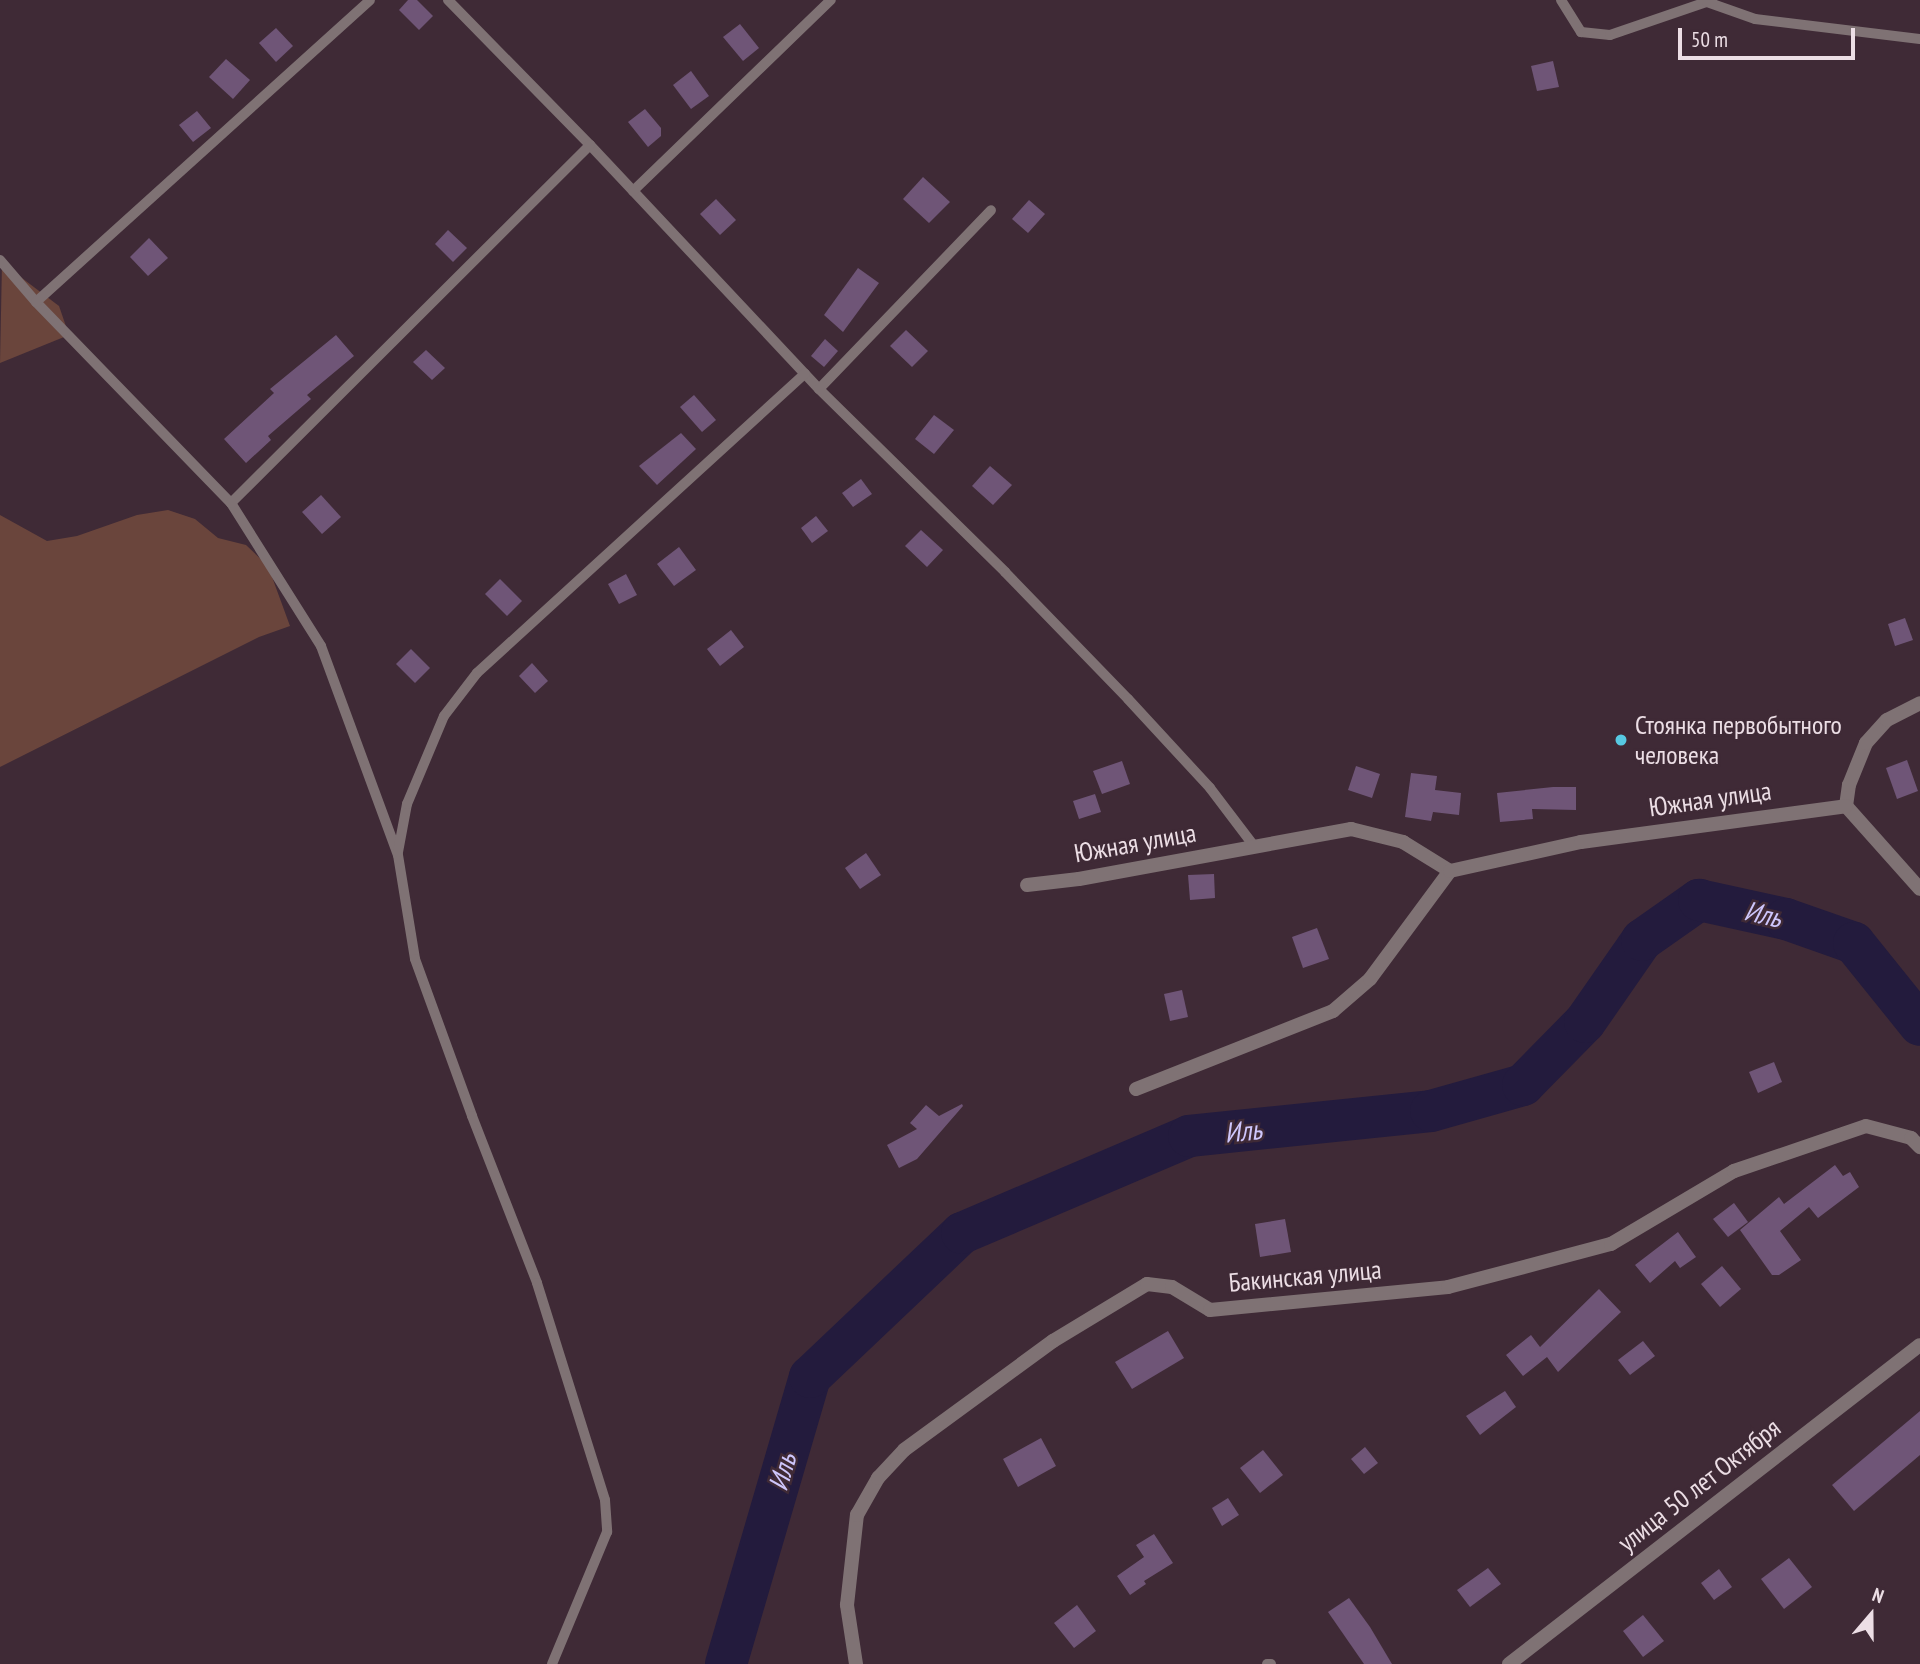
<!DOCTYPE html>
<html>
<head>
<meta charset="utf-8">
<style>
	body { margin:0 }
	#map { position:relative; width:1920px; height:1664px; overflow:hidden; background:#3f2a36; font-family:"PT Sans Narrow",sans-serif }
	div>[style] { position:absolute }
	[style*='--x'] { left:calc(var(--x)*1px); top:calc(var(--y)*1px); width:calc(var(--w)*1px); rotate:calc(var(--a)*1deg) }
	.green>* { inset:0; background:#6a453c }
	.river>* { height:42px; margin:-21px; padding:0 21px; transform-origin:21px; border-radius:21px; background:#231b3d }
	.building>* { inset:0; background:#6f5577 }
	.service>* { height:10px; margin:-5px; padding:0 5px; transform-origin:5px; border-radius:5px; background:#7f7274 }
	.minor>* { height:14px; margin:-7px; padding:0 7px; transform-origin:7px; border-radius:7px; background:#7f7274 }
	.tertiary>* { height:14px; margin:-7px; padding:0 7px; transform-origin:7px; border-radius:7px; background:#7f7274 }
	.dots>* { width:19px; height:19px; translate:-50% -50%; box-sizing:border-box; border:4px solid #3f2a36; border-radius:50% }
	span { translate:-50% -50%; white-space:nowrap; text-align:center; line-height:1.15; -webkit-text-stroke:5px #3f2a36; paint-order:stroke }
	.poi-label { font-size:26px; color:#ecdee5 }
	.left { translate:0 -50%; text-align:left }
	.street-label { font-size:26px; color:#ecdee5 }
	.water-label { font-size:28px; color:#cec6fb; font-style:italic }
	.north { position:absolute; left:1836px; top:1580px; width:70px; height:70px; -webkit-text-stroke:5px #3f2a36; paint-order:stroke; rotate:20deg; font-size:19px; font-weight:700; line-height:28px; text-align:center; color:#ecdee5 }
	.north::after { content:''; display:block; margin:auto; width:24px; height:32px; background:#ecdee5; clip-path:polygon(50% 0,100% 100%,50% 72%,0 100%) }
	.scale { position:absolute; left:1678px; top:28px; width:177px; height:32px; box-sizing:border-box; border:4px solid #ecdee5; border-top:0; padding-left:9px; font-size:21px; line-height:24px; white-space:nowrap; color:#ecdee5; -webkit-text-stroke:5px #3f2a36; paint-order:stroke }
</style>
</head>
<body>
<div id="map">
	<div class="green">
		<i style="clip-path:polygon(2px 263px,59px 306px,69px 335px,0 363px)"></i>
		<i style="clip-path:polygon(168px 510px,195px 519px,218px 538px,246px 545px,268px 566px,290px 626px,259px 637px,0 767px,0 515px,47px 541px,77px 536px,137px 515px)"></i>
	</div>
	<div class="river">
		<i style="--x:726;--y:1664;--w:299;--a:-73.7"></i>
		<i style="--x:810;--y:1377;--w:209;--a:-43.5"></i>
		<i style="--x:962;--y:1233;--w:247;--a:-23.1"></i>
		<i style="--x:1189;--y:1136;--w:243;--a:-5.9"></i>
		<i style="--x:1431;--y:1111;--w:96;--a:-15.8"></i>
		<i style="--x:1523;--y:1085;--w:88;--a:-45.5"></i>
		<i style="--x:1585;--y:1022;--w:100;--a:-55.2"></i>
		<i style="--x:1642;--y:940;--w:70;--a:-35.1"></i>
		<i style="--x:1699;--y:900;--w:89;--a:12.3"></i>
		<i style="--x:1786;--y:919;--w:72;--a:19.4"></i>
		<i style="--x:1854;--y:943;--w:105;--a:51.2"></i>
	</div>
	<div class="building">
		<i style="clip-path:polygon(408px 0,417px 0,433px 16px,419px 30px,399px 10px)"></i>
		<i style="clip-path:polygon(740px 24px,759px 48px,743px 61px,723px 37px)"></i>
		<i style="clip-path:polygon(276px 28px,293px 46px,276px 62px,259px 43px)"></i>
		<i style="clip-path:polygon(226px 59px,250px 80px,233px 99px,209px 77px)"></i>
		<i style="clip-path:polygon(1553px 61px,1559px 87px,1537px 91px,1531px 66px)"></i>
		<i style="clip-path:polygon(691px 71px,709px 96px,691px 109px,673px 85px)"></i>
		<i style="clip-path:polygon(645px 109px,661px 128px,661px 136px,648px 147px,628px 122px)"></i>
		<i style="clip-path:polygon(197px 111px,211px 128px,193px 142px,179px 125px)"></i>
		<i style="clip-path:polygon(923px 177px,950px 202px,929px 223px,903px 199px)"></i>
		<i style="clip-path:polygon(716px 199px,736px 220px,720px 235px,700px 214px)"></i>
		<i style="clip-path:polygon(1029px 200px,1045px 214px,1028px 233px,1012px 219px)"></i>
		<i style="clip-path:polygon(448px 230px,467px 248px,453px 262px,435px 244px)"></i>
		<i style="clip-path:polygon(149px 238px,168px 258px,148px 276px,130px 257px)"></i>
		<i style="clip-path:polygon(858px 268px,879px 283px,843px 332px,824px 315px)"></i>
		<i style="clip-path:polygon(906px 330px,928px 351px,912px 367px,890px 346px)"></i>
		<i style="clip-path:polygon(336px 335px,354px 356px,307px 395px,311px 399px,268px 436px,271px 440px,246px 463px,224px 439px,274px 393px,270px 389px)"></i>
		<i style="clip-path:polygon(825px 339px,838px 351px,824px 367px,811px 356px)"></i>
		<i style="clip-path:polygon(426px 350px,445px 368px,432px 380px,413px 362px)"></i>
		<i style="clip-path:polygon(694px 395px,716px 420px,702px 432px,680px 407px)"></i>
		<i style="clip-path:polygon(934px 415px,954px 430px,934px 454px,915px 439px)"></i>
		<i style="clip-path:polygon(681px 433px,696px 449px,657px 485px,639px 466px)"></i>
		<i style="clip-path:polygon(990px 466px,1012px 485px,993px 505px,972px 486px)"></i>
		<i style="clip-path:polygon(861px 479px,872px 494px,853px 507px,842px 493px)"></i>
		<i style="clip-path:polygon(321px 495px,341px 517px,322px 534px,302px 512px)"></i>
		<i style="clip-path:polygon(816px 516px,828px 531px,812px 543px,801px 528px)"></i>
		<i style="clip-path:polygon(921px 530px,943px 550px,927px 567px,905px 546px)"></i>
		<i style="clip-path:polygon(679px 547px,696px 570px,674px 586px,657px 564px)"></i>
		<i style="clip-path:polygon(626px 574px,637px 595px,619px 604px,608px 584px)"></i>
		<i style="clip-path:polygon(500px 579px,522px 601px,507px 616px,485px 594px)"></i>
		<i style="clip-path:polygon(1905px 618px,1913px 640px,1895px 646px,1888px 624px)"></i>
		<i style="clip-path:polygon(731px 630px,744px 647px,720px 666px,707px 649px)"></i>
		<i style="clip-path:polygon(411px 649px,430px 668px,415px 683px,396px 664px)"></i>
		<i style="clip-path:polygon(532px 663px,548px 681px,535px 693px,519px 676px)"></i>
		<i style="clip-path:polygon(1907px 760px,1918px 791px,1897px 799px,1886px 768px)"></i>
		<i style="clip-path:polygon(1122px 761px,1130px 784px,1102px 794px,1093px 771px)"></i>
		<i style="clip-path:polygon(1356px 766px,1380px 774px,1372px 798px,1348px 790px)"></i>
		<i style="clip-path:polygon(1411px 773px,1437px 776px,1435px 790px,1461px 793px,1459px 815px,1433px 812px,1431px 821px,1405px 817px)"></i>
		<i style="clip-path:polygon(1553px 787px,1576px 787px,1576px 810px,1532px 809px,1533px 819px,1500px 822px,1497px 793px)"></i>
		<i style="clip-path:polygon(1095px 794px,1101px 812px,1079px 819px,1073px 801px)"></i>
		<i style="clip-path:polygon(866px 853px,881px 875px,860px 889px,845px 868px)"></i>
		<i style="clip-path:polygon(1214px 874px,1215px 898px,1190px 900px,1188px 875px)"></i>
		<i style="clip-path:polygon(1317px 928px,1329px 959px,1303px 968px,1292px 937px)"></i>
		<i style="clip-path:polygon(1182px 990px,1188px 1017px,1170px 1021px,1164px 994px)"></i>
		<i style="clip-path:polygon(1774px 1062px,1782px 1082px,1758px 1093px,1749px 1072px)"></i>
		<i style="clip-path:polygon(962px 1104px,963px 1106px,917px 1159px,899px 1168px,887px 1145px,917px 1129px,910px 1123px,926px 1105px,939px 1116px)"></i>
		<i style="clip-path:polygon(1835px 1165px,1843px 1176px,1850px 1172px,1859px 1187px,1818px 1218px,1809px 1207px,1780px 1231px,1801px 1260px,1779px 1275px,1772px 1275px,1740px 1230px,1779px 1197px,1784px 1204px)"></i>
		<i style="clip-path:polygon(1734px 1203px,1748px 1222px,1728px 1237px,1713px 1219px)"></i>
		<i style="clip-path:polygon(1285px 1219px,1291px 1252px,1260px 1257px,1255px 1224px)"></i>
		<i style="clip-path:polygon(1678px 1232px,1696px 1257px,1680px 1268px,1675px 1261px,1650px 1283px,1635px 1265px)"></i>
		<i style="clip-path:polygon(1722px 1266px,1741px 1289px,1720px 1307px,1701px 1284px)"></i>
		<i style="clip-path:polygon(1599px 1289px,1621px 1312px,1558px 1372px,1547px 1357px,1523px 1376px,1506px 1355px,1531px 1335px,1540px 1347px)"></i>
		<i style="clip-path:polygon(1168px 1331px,1184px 1358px,1132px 1389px,1115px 1362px)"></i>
		<i style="clip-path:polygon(1643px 1341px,1655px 1356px,1630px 1375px,1618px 1360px)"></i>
		<i style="clip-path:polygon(1505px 1391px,1516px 1407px,1480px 1435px,1466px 1416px)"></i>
		<i style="clip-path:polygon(1920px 1411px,1920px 1455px,1854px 1511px,1832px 1485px)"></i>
		<i style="clip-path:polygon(1041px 1438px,1056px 1466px,1018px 1487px,1003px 1459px)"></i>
		<i style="clip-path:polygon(1365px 1447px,1378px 1463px,1364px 1474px,1351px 1459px)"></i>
		<i style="clip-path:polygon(1263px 1450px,1283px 1475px,1260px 1493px,1240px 1468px)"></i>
		<i style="clip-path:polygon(1228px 1498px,1239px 1515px,1222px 1526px,1212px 1508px)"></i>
		<i style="clip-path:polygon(1154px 1534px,1173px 1563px,1144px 1581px,1146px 1584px,1130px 1595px,1117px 1576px,1144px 1557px,1136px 1545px)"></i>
		<i style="clip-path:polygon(1789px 1558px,1812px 1587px,1784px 1609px,1761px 1579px)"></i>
		<i style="clip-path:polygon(1488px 1568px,1501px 1584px,1470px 1607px,1457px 1590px)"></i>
		<i style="clip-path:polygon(1719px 1569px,1732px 1587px,1714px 1600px,1701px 1583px)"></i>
		<i style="clip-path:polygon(1349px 1598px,1370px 1627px,1392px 1664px,1364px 1664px,1328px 1612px)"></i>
		<i style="clip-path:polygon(1077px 1605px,1096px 1631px,1074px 1648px,1054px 1623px)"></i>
		<i style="clip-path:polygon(1643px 1615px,1664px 1641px,1643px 1657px,1623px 1631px)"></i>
	</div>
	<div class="service">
		<i style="--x:448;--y:0;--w:203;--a:45.6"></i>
		<i style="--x:590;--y:145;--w:335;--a:46.8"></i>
		<i style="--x:819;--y:389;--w:261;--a:44.5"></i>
		<i style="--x:1005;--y:572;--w:177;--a:45.9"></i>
		<i style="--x:1128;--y:699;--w:121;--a:47.3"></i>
		<i style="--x:1210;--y:788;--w:73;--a:52.8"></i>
		<i style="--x:1561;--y:0;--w:38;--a:58"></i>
		<i style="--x:1581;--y:32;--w:29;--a:6"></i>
		<i style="--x:1610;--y:35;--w:108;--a:-18.9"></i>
		<i style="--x:1707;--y:2;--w:51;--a:19.5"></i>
		<i style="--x:1755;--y:19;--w:166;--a:6.9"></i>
		<i style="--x:633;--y:191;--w:275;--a:-44"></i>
		<i style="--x:0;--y:260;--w:55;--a:49.4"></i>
		<i style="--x:36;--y:302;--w:280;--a:45.9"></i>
		<i style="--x:231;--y:503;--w:169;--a:57.8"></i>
		<i style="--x:321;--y:646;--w:223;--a:69.8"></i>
		<i style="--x:398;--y:855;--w:105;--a:80.7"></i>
		<i style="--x:415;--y:959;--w:167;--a:70"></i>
		<i style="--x:472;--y:1116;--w:179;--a:68.7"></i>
		<i style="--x:537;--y:1283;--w:227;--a:72.6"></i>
		<i style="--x:605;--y:1500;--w:32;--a:86"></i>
		<i style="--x:607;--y:1532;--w:143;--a:112.6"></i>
		<i style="--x:36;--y:302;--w:450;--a:-42.1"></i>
		<i style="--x:819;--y:389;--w:248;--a:-46.1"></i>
		<i style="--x:231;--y:503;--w:507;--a:-44.92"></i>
		<i style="--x:398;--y:852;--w:49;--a:-79.4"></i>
		<i style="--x:407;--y:804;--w:95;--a:-67.2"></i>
		<i style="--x:444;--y:716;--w:54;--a:-52.5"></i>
		<i style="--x:477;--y:673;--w:444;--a:-42.4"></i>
		<i style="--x:1267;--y:1664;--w:4;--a:0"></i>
	</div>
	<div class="minor">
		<i style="--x:1846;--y:806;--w:21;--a:-82"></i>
		<i style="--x:1849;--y:785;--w:45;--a:-68"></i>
		<i style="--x:1866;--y:743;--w:31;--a:-48"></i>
		<i style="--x:1887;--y:720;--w:37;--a:-27"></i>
		<i style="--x:1846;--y:806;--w:111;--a:48.3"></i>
		<i style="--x:1027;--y:885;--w:52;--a:-6.6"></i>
		<i style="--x:1079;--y:879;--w:277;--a:-10.4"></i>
		<i style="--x:1351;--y:829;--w:54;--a:14"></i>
		<i style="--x:1403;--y:842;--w:55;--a:31.7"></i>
		<i style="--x:1136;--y:1089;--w:212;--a:-21.6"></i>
		<i style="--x:1333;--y:1011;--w:49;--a:-40.9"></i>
		<i style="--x:1370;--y:979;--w:134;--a:-53.5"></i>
		<i style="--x:1450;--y:871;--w:134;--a:-12.5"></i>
		<i style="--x:1581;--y:842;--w:267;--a:-7.7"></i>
		<i style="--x:856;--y:1664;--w:60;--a:-98.7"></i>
		<i style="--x:847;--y:1605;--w:91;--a:-83.7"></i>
		<i style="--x:857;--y:1515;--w:43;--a:-60.4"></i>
		<i style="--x:878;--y:1478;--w:38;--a:-47"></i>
		<i style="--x:904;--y:1450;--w:185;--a:-36.2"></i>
		<i style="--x:1053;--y:1341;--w:110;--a:-31.2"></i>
		<i style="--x:1147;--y:1284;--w:25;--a:7"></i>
		<i style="--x:1172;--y:1287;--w:44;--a:31.2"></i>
		<i style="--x:1210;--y:1310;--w:239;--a:-5.5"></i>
		<i style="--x:1448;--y:1287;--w:169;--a:-14.8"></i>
		<i style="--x:1611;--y:1244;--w:143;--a:-30.7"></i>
		<i style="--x:1734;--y:1171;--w:139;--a:-18.8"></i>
		<i style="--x:1866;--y:1126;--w:47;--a:14.9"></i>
		<i style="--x:1911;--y:1138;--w:13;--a:45"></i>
	</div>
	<div class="tertiary">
		<i style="--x:1509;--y:1664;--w:520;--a:-37.82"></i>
	</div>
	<div class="dots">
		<i style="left:1621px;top:740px;background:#57c9e2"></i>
	</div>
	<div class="poi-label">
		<span class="left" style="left:1635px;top:740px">Стоянка первобытного<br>человека</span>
	</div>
	<div class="street-label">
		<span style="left:1710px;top:799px;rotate:-8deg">Южная улица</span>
		<span style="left:1135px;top:843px;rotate:-10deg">Южная улица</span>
		<span style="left:1305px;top:1276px;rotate:-5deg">Бакинская улица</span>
		<span style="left:1699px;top:1485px;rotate:-38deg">улица 50 лет Октября</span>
	</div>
	<div class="water-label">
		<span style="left:1763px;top:914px;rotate:13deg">Иль</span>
		<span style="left:1243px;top:1131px;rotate:-6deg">Иль</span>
		<span style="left:782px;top:1472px;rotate:-74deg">Иль</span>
	</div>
	<div class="north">N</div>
	<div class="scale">50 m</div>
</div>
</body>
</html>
